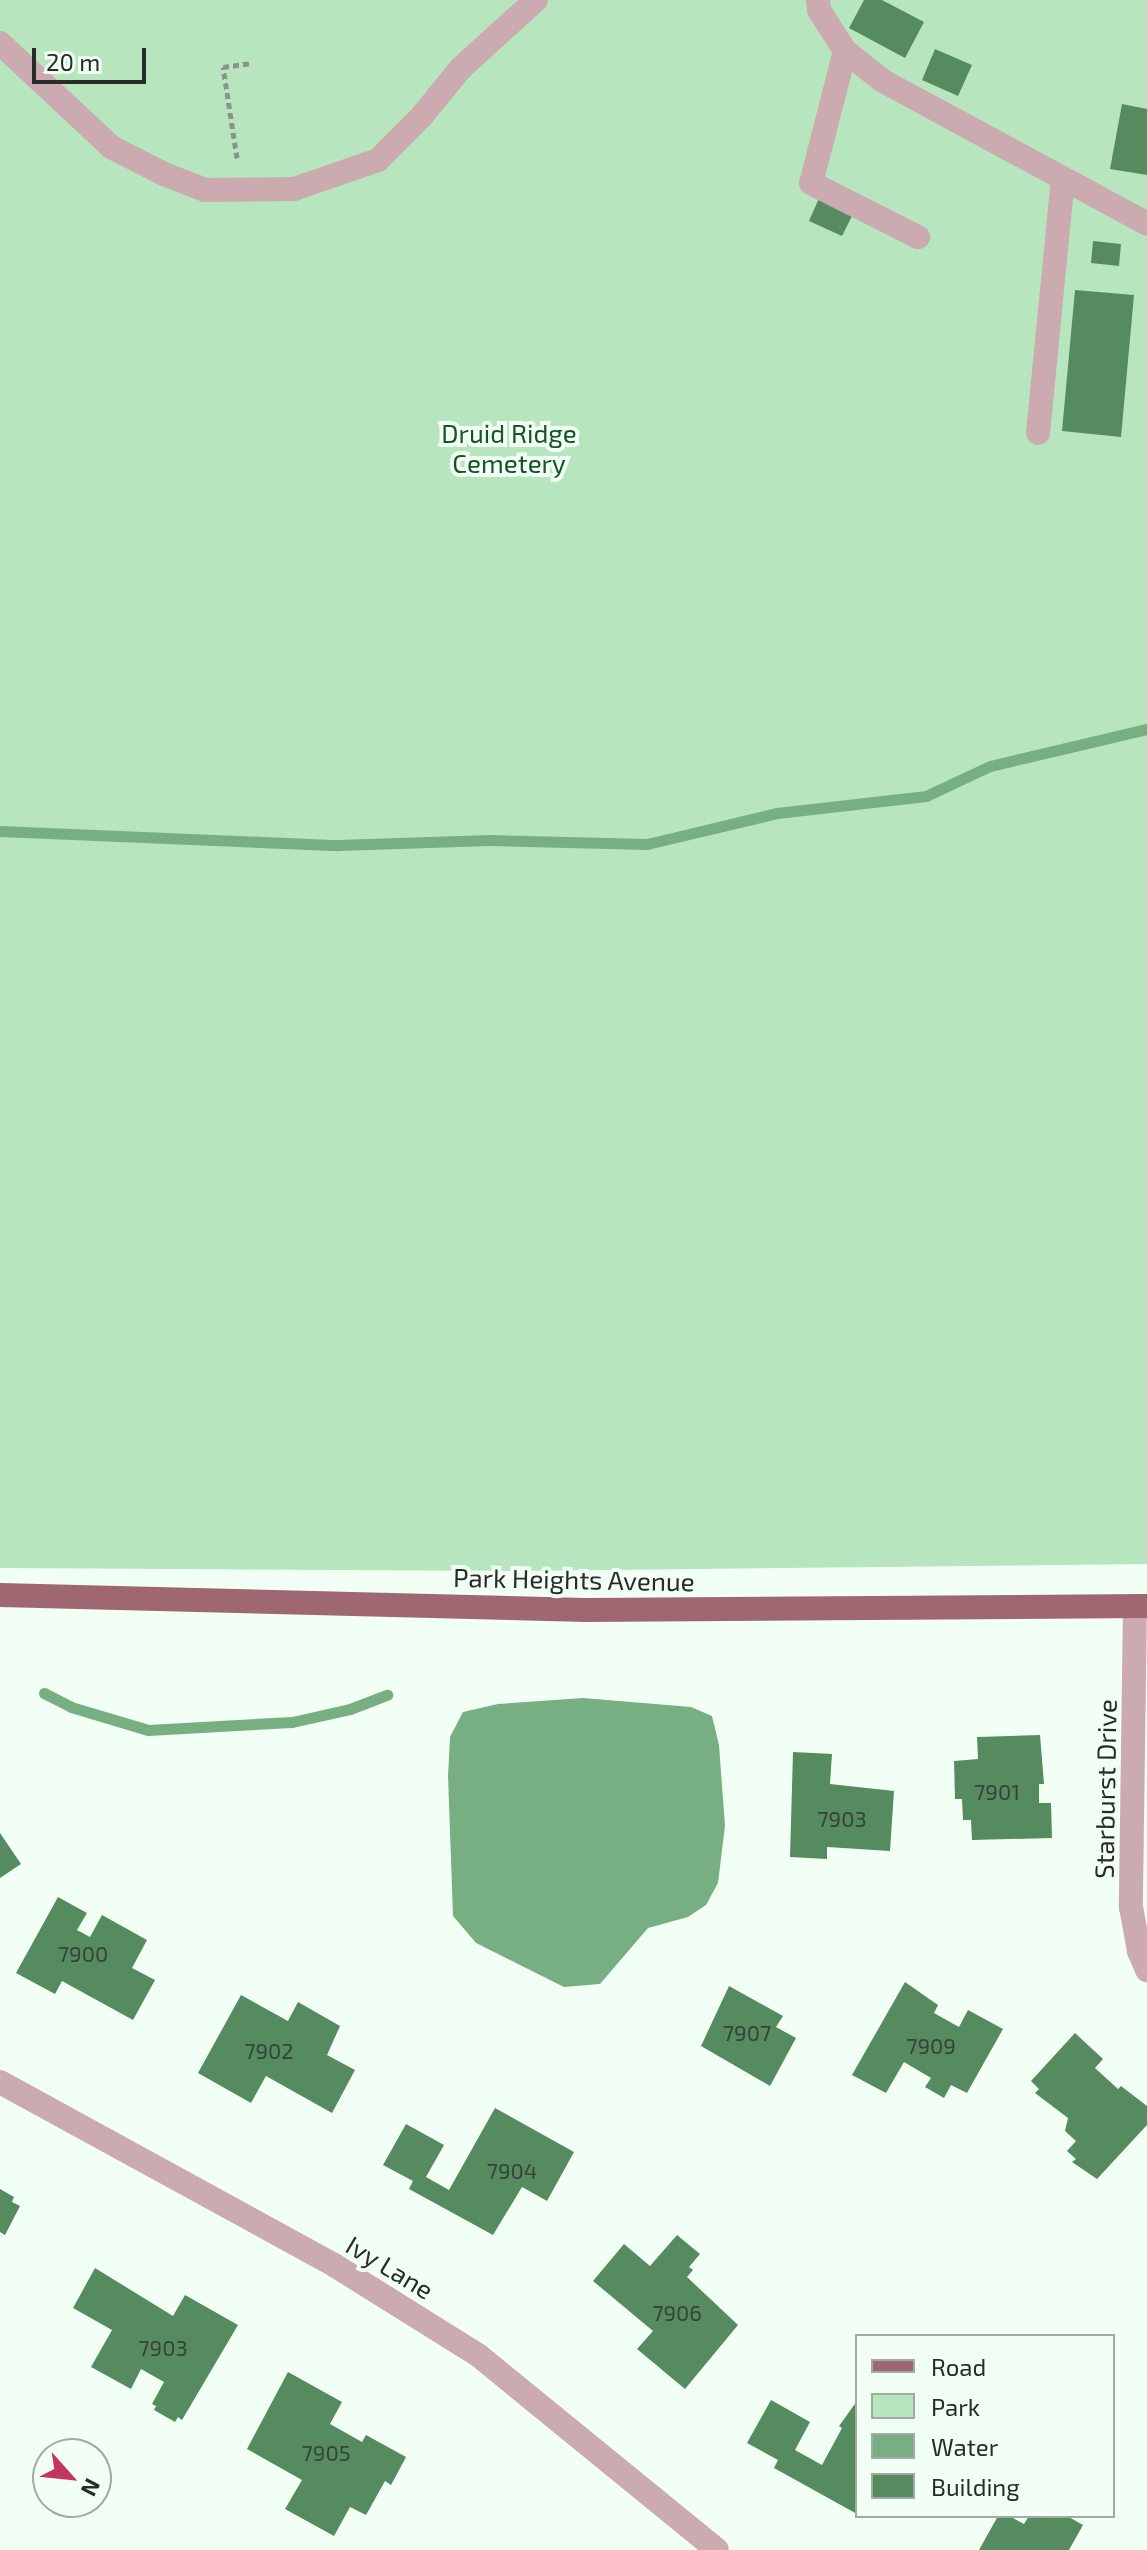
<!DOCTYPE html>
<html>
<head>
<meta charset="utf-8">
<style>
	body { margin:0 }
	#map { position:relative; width:1147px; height:2550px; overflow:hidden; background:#f2fff4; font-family:"Exo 2",sans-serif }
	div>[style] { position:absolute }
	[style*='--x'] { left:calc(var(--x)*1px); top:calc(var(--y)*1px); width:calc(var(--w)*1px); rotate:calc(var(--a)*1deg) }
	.green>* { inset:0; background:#b7e6be }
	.water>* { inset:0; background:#78af82 }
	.stream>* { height:11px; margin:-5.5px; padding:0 5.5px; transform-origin:5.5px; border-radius:5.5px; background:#78af82 }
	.building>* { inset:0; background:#568b60 }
	.path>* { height:5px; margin-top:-2.5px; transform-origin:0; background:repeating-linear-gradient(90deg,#8b948c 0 6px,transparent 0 10px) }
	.minor>* { height:24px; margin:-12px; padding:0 12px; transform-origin:12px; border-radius:12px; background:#cbaab0 }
	.major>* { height:24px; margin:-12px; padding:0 12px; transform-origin:12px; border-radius:12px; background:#9f6772 }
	span { translate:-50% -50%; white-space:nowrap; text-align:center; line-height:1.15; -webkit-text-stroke:8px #f2fff4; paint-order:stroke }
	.number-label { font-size:22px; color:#344436 }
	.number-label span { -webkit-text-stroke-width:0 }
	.park-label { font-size:26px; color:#175328 }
	.street-label { font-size:26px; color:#282c28 }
	.legend { position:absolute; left:855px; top:2334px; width:260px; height:184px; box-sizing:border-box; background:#f2fff4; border:2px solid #a1aba2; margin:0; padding:10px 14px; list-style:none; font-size:24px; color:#282c28 }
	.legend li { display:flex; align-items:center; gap:16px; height:40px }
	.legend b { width:40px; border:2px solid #a1aba2 }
	.north { position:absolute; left:32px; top:2438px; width:80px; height:80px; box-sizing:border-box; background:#f2fff4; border:2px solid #a1aba2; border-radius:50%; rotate:117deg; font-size:22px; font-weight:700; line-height:32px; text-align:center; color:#282c28 }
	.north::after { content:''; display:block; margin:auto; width:28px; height:36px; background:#c43662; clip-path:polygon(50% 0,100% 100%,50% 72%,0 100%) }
	.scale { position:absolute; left:32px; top:48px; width:114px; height:36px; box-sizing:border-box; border:4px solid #282c28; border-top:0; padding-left:10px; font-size:24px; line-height:28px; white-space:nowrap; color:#282c28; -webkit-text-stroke:6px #f2fff4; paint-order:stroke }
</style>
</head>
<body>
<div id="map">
	<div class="green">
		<i style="clip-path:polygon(0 0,1147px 0,1147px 1564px,517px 1571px,0 1568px)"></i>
	</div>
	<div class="water">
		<i style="clip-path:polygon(583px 1698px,691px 1707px,712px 1716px,719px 1745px,725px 1826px,718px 1883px,706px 1905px,688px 1917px,648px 1928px,600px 1984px,564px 1987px,476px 1943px,453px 1916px,448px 1776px,450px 1737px,463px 1712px,498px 1704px)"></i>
	</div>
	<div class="stream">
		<i style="--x:0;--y:831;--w:338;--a:2.4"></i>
		<i style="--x:338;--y:845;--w:152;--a:-1.9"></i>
		<i style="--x:490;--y:840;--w:157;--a:1.5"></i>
		<i style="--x:647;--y:844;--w:134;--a:-13.4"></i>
		<i style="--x:777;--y:813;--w:150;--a:-6.5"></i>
		<i style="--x:926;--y:796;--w:71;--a:-25.1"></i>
		<i style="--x:990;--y:766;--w:161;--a:-13.3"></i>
		<i style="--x:44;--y:1693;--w:30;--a:27"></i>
		<i style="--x:71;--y:1707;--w:80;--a:16.6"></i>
		<i style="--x:148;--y:1730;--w:144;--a:-3.2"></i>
		<i style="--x:292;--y:1722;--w:59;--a:-12.6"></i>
		<i style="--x:350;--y:1709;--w:40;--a:-21"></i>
	</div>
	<div class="building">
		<i style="clip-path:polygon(864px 0,882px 0,924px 22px,905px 58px,849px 28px)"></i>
		<i style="clip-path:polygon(935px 49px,972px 65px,958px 96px,922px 80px)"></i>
		<i style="clip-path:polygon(1122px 104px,1147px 109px,1147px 175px,1110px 169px)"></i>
		<i style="clip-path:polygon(820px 196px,854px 212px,842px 236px,809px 221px)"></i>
		<i style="clip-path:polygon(1093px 241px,1121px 244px,1119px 266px,1091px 263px)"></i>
		<i style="clip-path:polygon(1075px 290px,1134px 295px,1121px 437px,1062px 431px)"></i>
		<i style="clip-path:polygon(1040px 1735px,1044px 1784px,1039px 1784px,1039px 1803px,1051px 1803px,1052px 1838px,972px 1840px,971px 1820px,963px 1820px,962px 1799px,955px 1799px,954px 1761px,978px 1759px,977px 1737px)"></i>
		<i style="clip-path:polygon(793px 1752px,832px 1754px,830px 1784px,894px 1791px,890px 1851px,827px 1847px,827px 1859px,790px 1857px)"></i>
		<i style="clip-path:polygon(0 1833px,21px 1864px,0 1878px)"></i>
		<i style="clip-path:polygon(58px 1897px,87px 1913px,77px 1930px,90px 1937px,102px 1915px,147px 1940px,132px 1968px,155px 1980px,133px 2020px,62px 1981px,55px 1994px,16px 1973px)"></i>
		<i style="clip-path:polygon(905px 1982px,938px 2005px,934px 2013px,959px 2027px,968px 2010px,1003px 2029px,967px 2093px,951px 2085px,944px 2098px,925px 2087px,931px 2078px,904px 2062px,886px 2093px,852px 2075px)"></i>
		<i style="clip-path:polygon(729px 1986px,783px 2016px,776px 2027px,796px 2038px,770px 2086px,701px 2046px)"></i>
		<i style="clip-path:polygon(241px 1995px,288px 2021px,298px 2002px,340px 2026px,327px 2055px,355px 2070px,332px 2113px,266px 2076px,251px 2103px,198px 2073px)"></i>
		<i style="clip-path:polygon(1075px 2033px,1103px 2059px,1095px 2068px,1118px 2089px,1121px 2086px,1147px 2106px,1147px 2125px,1097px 2179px,1072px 2162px,1076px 2159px,1067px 2151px,1076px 2141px,1065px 2131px,1068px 2118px,1035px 2093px,1039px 2089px,1031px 2081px)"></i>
		<i style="clip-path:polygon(495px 2108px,574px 2152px,547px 2201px,522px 2187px,493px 2235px,409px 2189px,413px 2181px,383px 2165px,406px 2124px,444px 2145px,426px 2177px,449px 2190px)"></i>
		<i style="clip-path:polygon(0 2189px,14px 2197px,12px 2202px,20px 2206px,5px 2235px,0 2232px)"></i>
		<i style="clip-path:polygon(677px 2235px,700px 2254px,689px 2267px,693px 2270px,687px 2277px,738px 2325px,685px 2389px,637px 2349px,653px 2331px,593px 2281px,624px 2244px,650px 2266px)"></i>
		<i style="clip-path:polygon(95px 2268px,173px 2316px,185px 2295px,238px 2325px,182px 2420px,178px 2417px,175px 2422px,154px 2410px,156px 2406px,152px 2404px,164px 2382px,141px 2369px,131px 2389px,91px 2367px,112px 2330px,73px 2308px)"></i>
		<i style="clip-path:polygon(288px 2372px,342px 2402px,330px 2424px,362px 2442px,366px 2435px,406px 2457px,391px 2485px,385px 2481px,366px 2515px,350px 2507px,334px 2536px,285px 2509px,302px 2480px,247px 2449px)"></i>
		<i style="clip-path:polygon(771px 2400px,810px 2422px,795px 2450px,822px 2465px,842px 2428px,839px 2426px,857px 2401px,857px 2514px,774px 2468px,778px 2460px,747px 2443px)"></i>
		<i style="clip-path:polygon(998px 2516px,1009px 2516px,1024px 2524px,1029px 2516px,1067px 2516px,1083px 2525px,1069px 2550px,979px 2550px)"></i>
	</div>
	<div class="path">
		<i style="--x:237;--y:158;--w:92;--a:-98.7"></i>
		<i style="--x:223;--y:67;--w:27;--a:-8"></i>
	</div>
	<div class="minor">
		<i style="--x:818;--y:0;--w:10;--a:84"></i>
		<i style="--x:819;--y:10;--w:49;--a:57.6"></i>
		<i style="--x:845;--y:51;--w:48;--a:38.3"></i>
		<i style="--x:883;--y:81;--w:300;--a:28.4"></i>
		<i style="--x:0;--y:43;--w:152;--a:43.1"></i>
		<i style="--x:111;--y:147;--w:59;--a:27"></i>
		<i style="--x:164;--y:174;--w:44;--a:21.3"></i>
		<i style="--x:205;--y:190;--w:89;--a:-0.6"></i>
		<i style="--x:294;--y:189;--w:89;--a:-19"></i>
		<i style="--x:378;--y:160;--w:61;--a:-45"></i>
		<i style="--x:421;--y:117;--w:63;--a:-50.8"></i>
		<i style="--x:461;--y:68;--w:101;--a:-42.2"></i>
		<i style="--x:845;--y:51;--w:136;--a:104.4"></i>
		<i style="--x:811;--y:183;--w:120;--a:26.8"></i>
		<i style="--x:1038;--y:433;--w:255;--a:-84.4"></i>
		<i style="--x:1135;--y:1606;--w:301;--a:90.8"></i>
		<i style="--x:1131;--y:1907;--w:45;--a:79.7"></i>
		<i style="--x:1139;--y:1951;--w:21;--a:67"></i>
		<i style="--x:0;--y:2082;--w:381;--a:28.7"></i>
		<i style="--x:334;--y:2265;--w:170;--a:32"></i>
		<i style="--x:478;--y:2355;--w:308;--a:39.2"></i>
	</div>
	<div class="major">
		<i style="--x:0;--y:1595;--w:586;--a:1.47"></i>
		<i style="--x:586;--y:1610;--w:561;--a:-0.41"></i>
	</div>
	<div class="number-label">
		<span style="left:997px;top:1792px">7901</span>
		<span style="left:842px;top:1819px">7903</span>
		<span style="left:83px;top:1954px">7900</span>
		<span style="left:747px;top:2033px">7907</span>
		<span style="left:931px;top:2046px">7909</span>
		<span style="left:269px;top:2051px">7902</span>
		<span style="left:512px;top:2171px">7904</span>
		<span style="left:677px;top:2313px">7906</span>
		<span style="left:163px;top:2348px">7903</span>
		<span style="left:326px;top:2453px">7905</span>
	</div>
	<div class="park-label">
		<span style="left:509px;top:448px">Druid Ridge<br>Cemetery</span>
	</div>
	<div class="street-label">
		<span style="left:574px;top:1579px;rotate:1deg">Park Heights Avenue</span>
		<span style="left:1105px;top:1789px;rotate:-89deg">Starburst Drive</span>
		<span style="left:390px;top:2267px;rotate:31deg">Ivy Lane</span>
	</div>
	<ul class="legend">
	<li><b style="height:10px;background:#9f6772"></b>Road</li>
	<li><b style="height:22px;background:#b7e6be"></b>Park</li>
	<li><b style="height:22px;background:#78af82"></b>Water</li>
	<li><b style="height:22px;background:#568b60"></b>Building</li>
	</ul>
	<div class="north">N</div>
	<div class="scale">20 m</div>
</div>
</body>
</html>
